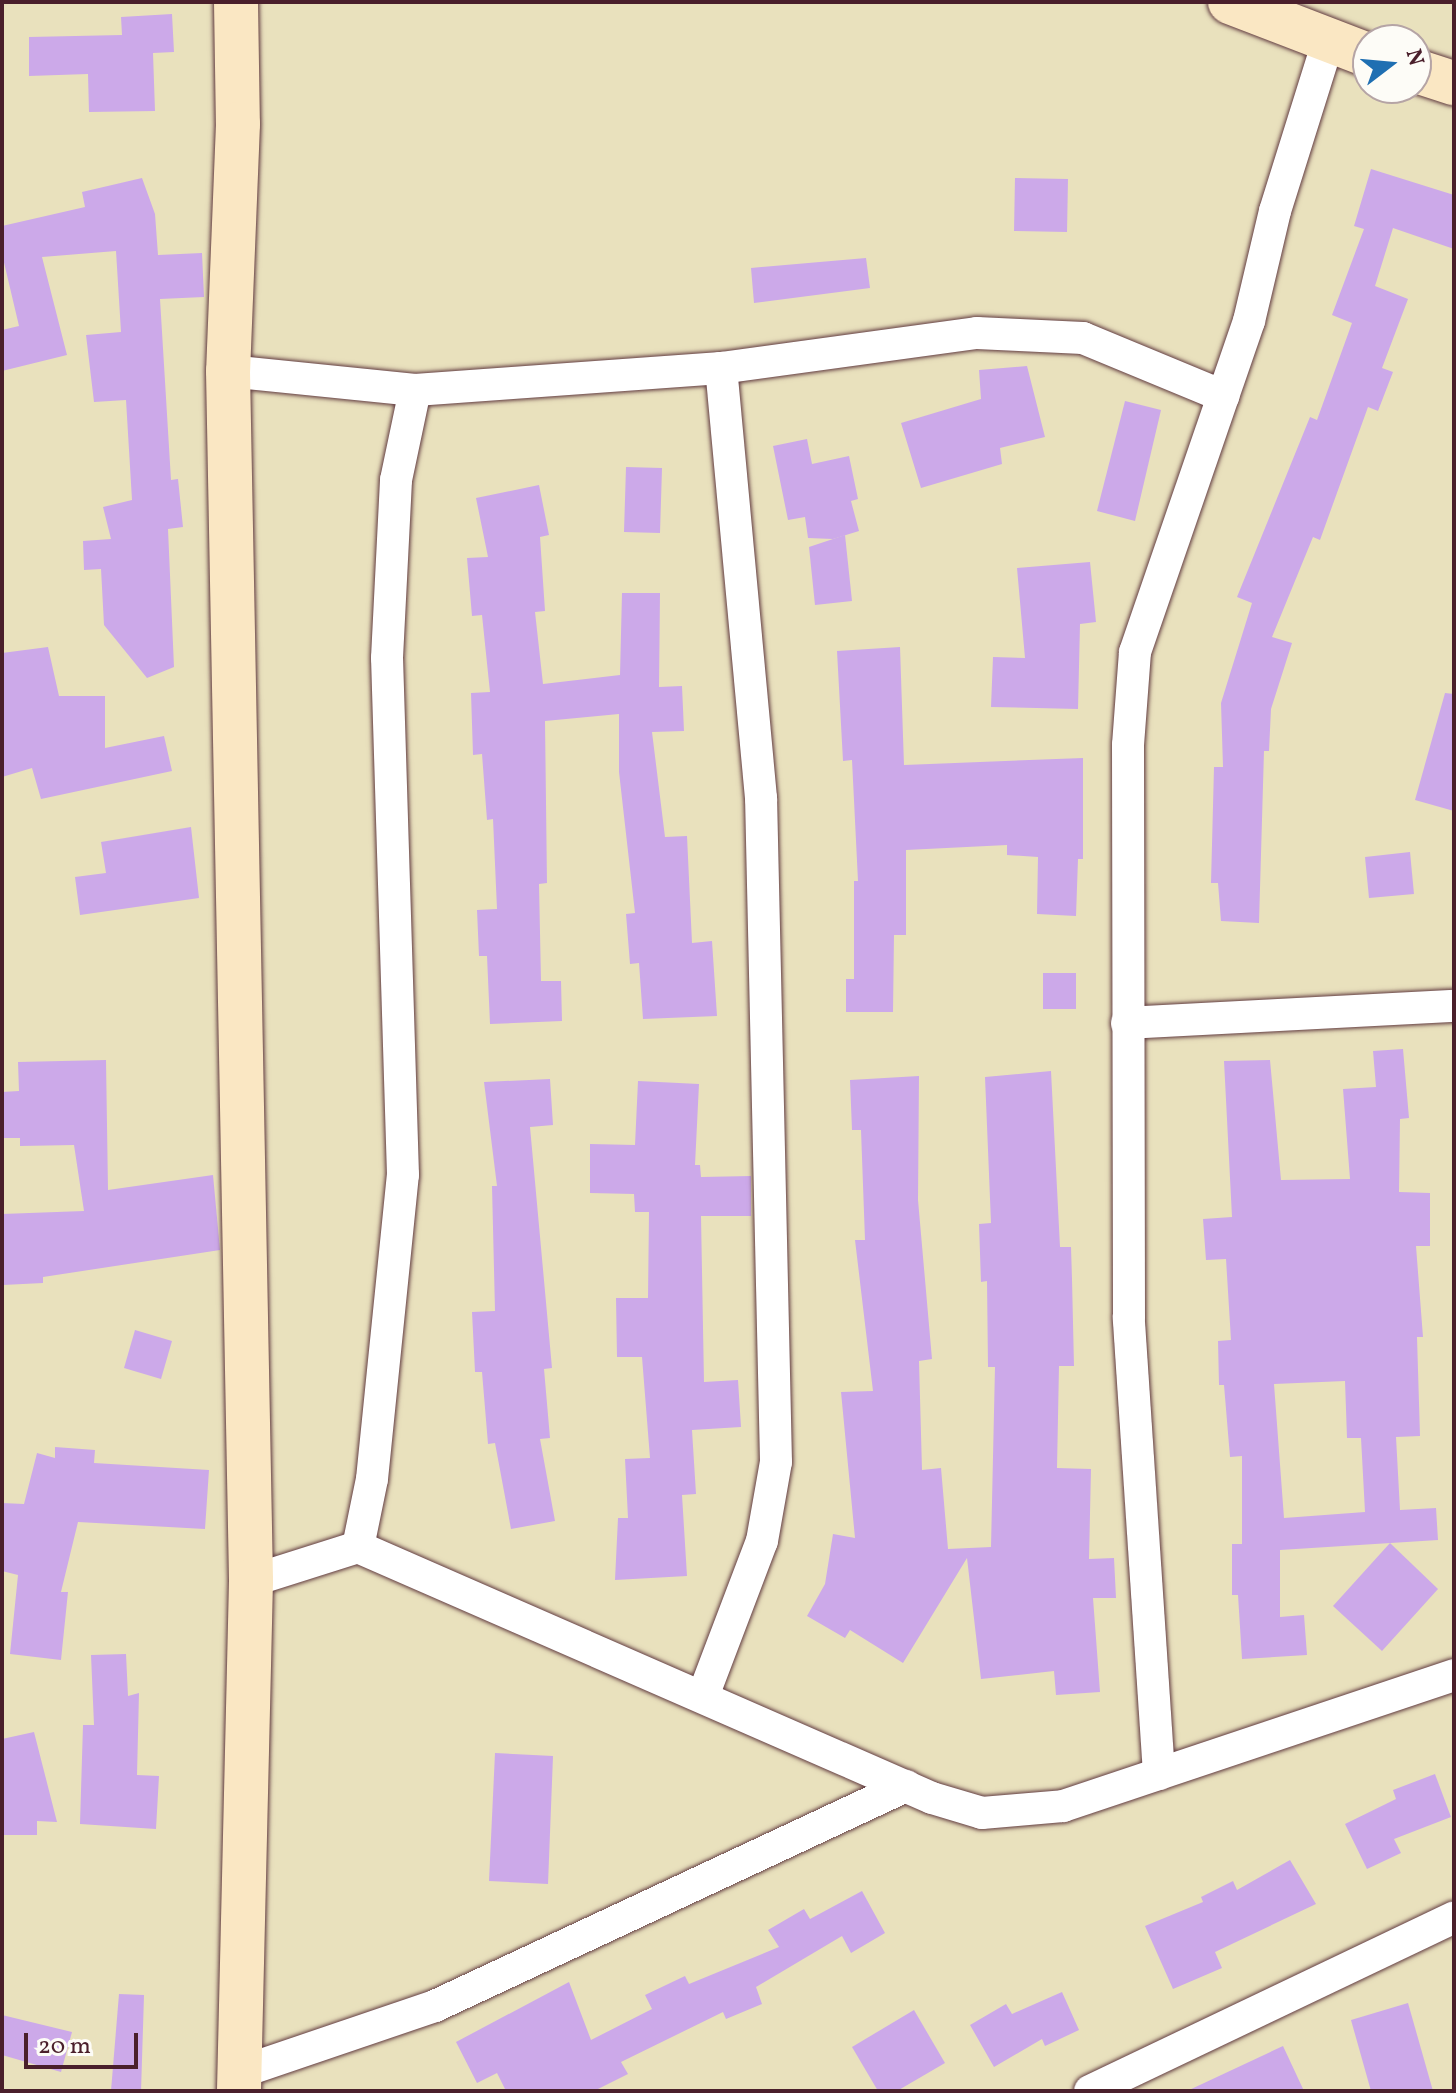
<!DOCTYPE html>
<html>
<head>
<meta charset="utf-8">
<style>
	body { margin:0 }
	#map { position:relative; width:1456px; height:2093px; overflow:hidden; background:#e9e1bd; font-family:Vollkorn,serif }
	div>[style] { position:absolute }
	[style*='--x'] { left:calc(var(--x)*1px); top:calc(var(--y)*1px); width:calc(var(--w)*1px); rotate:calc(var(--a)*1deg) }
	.building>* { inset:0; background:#cca9e9 }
	.roads { filter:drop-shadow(0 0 2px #623c41) drop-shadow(0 0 2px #623c41) }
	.street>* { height:32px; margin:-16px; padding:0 16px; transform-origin:16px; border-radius:16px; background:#fff }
	.secondary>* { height:44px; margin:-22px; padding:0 22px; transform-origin:22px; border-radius:22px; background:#fae7c3 }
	span { translate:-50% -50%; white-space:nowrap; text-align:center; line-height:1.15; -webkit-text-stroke:6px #fdfcf7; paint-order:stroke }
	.frame { position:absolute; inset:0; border:4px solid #4a1f2b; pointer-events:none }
	.north { position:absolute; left:1352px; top:24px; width:80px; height:80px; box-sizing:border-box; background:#fdfcf7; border:2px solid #b5a4a5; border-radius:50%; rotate:74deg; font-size:22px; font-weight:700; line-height:32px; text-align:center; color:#4a1f2b }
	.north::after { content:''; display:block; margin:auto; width:28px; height:36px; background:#1f6fb2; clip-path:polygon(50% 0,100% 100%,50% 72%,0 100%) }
	.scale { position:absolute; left:24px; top:2033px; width:114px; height:36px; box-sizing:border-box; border:4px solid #4a1f2b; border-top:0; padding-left:10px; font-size:24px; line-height:28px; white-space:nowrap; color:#4a1f2b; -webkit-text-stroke:6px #fdfcf7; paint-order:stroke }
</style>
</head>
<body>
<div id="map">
	<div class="building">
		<i style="clip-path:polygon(172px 14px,174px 52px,153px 53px,155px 111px,89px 112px,88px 74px,29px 76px,29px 37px,122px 35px,121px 17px)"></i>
		<i style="clip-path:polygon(1371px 169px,1454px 195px,1454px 249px,1393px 228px,1375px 286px,1408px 299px,1382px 368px,1393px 372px,1378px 411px,1368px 407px,1320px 540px,1313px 537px,1272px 637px,1292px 643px,1271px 709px,1269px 751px,1264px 751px,1259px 923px,1221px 921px,1218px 883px,1211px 883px,1214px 767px,1223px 767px,1221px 703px,1252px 603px,1237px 597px,1310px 417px,1317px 420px,1352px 323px,1332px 315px,1364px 229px,1354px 226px)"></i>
		<i style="clip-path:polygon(142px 178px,155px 214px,158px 255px,202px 253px,204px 297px,160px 299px,171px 480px,178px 479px,183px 527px,168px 529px,174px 667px,147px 678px,104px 625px,101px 569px,84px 570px,83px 541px,111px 539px,103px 507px,132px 500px,126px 400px,94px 402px,86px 335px,121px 332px,116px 251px,42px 257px,67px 355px,2px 371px,2px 330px,19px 326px,2px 254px,2px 226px,85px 207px,82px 192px)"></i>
		<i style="clip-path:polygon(1015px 178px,1068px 179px,1067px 232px,1014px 231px)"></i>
		<i style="clip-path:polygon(866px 258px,870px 288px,754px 303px,751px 268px)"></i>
		<i style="clip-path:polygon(1027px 366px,1045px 437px,1000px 448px,1002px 464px,921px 488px,901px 423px,981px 399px,979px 370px)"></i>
		<i style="clip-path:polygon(1125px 401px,1161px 410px,1135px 521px,1097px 511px)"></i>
		<i style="clip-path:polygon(807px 439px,812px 464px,849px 456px,858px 499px,851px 501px,859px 531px,833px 539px,808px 538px,805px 517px,788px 520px,773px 446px)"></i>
		<i style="clip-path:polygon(626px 467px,662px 468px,660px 533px,624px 532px)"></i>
		<i style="clip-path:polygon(539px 485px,549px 535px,540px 537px,545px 611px,535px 612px,543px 684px,620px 675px,622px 593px,660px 593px,659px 687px,682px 686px,684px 731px,652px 732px,665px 837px,687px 836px,692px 943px,712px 941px,717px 1016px,643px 1019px,639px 963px,630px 964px,626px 914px,635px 913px,619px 772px,619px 714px,545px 721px,547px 883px,539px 884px,541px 981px,561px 981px,562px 1021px,490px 1024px,487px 956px,479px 956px,477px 910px,497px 909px,493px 819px,487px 820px,482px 754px,473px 755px,471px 693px,490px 692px,482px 615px,472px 616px,467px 558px,488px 557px,476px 498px)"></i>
		<i style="clip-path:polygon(845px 535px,852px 601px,815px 605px,809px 547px)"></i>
		<i style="clip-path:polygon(1090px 562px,1096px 622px,1080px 624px,1078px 709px,991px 707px,993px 657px,1025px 658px,1017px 568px)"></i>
		<i style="clip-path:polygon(48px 647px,59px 696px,105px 696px,105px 748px,164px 736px,172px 771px,41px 799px,32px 768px,2px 777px,2px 653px)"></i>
		<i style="clip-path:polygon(900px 647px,904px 765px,1083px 758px,1083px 859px,1078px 859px,1076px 916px,1037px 914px,1038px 857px,1007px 855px,1007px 845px,906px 850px,906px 935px,894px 935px,893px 1012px,846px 1012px,846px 979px,854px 979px,854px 881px,858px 881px,852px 760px,843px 761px,837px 651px)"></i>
		<i style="clip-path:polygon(1445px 693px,1454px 694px,1454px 811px,1415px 800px)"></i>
		<i style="clip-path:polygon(191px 827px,199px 898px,80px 915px,75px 877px,106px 873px,101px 842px)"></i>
		<i style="clip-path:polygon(1410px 852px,1414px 894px,1369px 898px,1365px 857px)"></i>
		<i style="clip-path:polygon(1043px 973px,1076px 973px,1076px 1009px,1043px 1009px)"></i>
		<i style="clip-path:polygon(evenodd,1403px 1049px,1409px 1118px,1400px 1119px,1399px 1192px,1430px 1193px,1430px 1246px,1416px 1246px,1423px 1337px,1417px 1337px,1420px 1436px,1396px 1437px,1400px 1510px,1436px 1508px,1438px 1540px,1280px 1550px,1280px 1617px,1304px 1615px,1307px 1655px,1242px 1659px,1238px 1595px,1232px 1595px,1232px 1544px,1242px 1544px,1242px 1456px,1230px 1457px,1224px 1385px,1219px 1385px,1218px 1341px,1231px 1340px,1226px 1259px,1206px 1260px,1203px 1219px,1232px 1217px,1224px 1061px,1270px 1060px,1281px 1180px,1350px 1179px,1343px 1089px,1376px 1087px,1373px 1051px,1403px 1049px,1345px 1381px,1347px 1438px,1361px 1438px,1365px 1512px,1284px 1518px,1274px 1384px,1345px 1381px)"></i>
		<i style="clip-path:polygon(106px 1060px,108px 1190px,213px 1175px,220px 1250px,43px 1277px,43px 1283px,3px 1285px,2px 1214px,84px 1211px,74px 1145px,20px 1146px,20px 1138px,2px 1138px,2px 1092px,19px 1091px,18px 1062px)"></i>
		<i style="clip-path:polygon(1051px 1071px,1060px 1247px,1071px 1247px,1072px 1279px,1074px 1366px,1059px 1366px,1057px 1468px,1091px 1469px,1089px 1559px,1114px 1558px,1116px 1598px,1093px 1598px,1100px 1692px,1056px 1695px,1054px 1671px,981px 1679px,967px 1558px,903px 1663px,850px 1630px,845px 1638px,807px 1616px,825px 1584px,833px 1534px,855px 1538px,841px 1392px,873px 1391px,855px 1240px,865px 1240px,861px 1130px,852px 1130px,850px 1080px,919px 1076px,918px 1200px,932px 1359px,919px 1361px,922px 1470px,941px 1468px,948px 1549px,991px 1547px,995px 1367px,988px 1367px,987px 1281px,981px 1282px,979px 1224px,991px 1223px,985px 1077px)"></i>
		<i style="clip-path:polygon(550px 1079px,553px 1125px,530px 1127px,552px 1368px,544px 1369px,550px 1438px,540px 1439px,555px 1521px,511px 1529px,495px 1443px,488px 1444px,482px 1372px,475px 1372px,472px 1312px,495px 1311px,492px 1186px,497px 1186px,484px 1082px)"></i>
		<i style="clip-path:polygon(638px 1081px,699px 1084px,695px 1165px,700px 1165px,701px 1177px,751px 1176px,751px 1216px,701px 1216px,704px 1382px,738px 1380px,741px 1427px,692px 1430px,696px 1494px,682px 1495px,687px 1576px,615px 1580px,618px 1518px,628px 1518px,625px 1459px,650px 1458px,642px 1357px,617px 1357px,616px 1298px,648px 1298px,649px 1212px,635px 1212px,634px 1194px,590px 1193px,590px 1144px,635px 1145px)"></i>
		<i style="clip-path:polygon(135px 1330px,172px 1341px,161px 1379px,124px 1368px)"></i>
		<i style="clip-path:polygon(55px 1447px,95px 1450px,94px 1463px,209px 1470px,205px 1529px,78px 1522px,61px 1592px,68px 1592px,61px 1660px,10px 1654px,18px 1575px,2px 1571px,2px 1503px,24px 1504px,37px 1453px,55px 1458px)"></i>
		<i style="clip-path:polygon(1390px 1543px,1438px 1589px,1382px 1651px,1333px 1606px)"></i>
		<i style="clip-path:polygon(126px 1654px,128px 1696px,139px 1693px,137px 1775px,159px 1776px,156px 1829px,80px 1824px,83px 1725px,94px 1725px,91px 1655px)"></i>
		<i style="clip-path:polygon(34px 1732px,57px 1822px,37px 1821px,37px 1835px,2px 1835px,2px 1739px)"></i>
		<i style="clip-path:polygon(495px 1753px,553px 1756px,548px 1884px,489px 1881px)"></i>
		<i style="clip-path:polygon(1435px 1774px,1451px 1817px,1394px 1839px,1401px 1853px,1367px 1869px,1345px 1824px,1396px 1799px,1393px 1790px)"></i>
		<i style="clip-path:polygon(1290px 1860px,1316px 1904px,1215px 1952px,1222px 1968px,1173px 1989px,1145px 1926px,1203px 1902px,1201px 1897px,1233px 1881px,1237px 1890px)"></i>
		<i style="clip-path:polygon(862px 1891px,885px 1933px,851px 1953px,842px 1936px,756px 1987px,762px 2004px,726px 2019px,723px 2012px,621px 2062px,628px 2074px,594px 2091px,506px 2091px,497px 2073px,477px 2083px,456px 2042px,569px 1982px,591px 2040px,652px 2009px,645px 1995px,685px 1976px,689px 1984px,779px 1947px,768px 1930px,804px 1909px,810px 1919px)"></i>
		<i style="clip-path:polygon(1062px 1992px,1079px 2030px,1045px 2046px,1042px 2039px,994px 2067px,970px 2025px,1006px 2004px,1012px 2014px)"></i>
		<i style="clip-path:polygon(119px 1994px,144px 1995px,141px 2091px,111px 2091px)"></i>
		<i style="clip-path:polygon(1408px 2003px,1433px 2091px,1371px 2091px,1351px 2020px)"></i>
		<i style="clip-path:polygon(914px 2010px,945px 2063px,897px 2091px,878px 2091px,852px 2047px)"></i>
		<i style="clip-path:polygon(2px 2015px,72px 2032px,61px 2072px,2px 2055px)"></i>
		<i style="clip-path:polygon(1283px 2046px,1304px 2091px,1187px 2091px)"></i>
	</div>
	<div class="roads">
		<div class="street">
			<i style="--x:228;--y:371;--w:188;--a:5.8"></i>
			<i style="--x:415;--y:390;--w:307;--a:-4.1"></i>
			<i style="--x:721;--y:368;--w:258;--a:-7.8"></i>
			<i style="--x:977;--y:333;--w:106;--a:2.7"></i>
			<i style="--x:1083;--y:338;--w:152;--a:22.5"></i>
			<i style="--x:1127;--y:1023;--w:327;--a:-3"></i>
			<i style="--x:358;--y:1547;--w:69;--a:-78.4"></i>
			<i style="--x:372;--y:1479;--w:306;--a:-84.2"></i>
			<i style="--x:403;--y:1175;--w:517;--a:-91.77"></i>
			<i style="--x:387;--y:658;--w:178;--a:-87.1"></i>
			<i style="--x:396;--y:480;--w:92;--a:-78.1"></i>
			<i style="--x:251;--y:1581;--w:112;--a:-17.6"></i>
			<i style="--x:358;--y:1547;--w:626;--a:23.62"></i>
			<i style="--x:932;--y:1798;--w:52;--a:16.7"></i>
			<i style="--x:982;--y:1813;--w:81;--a:-4.9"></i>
			<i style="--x:1063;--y:1806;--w:412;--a:-18.5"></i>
			<i style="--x:703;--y:1696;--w:166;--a:-69.2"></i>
			<i style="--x:762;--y:1541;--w:80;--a:-80"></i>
			<i style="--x:776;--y:1462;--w:664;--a:-91.29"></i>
			<i style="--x:761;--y:798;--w:432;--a:-95.3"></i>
			<i style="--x:1159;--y:1774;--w:457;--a:-93.8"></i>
			<i style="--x:1129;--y:1318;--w:573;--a:-90.1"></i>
			<i style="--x:1128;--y:745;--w:93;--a:-85.7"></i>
			<i style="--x:1135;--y:652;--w:350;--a:-71"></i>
			<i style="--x:1249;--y:321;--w:113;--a:-76.7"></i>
			<i style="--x:1275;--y:211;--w:177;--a:-72.6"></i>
			<i style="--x:238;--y:2073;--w:208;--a:-18.8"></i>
			<i style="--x:435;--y:2006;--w:520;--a:-25.04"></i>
			<i style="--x:1090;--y:2091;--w:403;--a:-25.5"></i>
		</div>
		<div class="secondary">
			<i style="--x:236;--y:2;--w:122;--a:89.1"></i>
			<i style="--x:238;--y:124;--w:247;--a:92.3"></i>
			<i style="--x:228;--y:371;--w:1210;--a:88.91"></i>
			<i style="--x:251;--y:1581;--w:510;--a:91.35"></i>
			<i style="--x:1230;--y:2;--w:148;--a:21"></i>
			<i style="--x:1416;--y:71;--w:40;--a:18"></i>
		</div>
	</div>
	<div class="frame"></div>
	<div class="north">N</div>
	<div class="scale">20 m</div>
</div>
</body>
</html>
